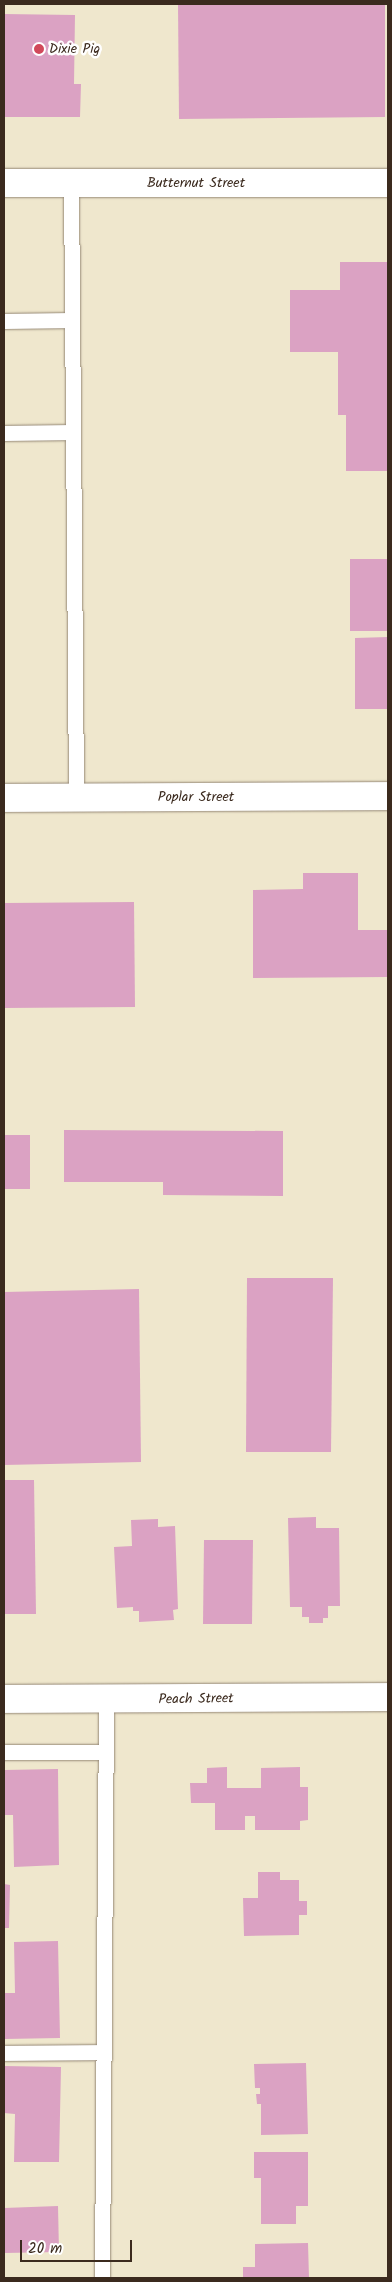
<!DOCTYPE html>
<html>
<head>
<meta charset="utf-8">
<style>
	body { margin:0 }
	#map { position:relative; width:392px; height:2282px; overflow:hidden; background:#efe7cd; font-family:Kalam,sans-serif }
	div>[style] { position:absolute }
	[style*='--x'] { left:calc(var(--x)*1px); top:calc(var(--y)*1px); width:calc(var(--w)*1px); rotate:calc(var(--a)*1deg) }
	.building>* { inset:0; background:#dba2c3 }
	.roads { filter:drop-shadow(0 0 1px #958876) drop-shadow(0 0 1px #958876) }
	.service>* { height:15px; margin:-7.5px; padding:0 7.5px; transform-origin:7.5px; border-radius:7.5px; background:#fff }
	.minor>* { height:28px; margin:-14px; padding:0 14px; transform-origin:14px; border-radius:14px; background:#fff }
	.tertiary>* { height:28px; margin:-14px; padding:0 14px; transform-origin:14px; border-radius:14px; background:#fff }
	.dots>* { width:14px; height:14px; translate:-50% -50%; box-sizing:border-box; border:2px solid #fff; border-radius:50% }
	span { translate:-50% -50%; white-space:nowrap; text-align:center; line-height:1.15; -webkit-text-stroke:5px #fff; paint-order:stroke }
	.poi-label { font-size:14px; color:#3b2a1e }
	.left { translate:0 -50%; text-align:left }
	.street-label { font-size:14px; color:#3b2a1e }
	.frame { position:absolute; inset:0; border:5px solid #3b2a1e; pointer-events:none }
	.scale { position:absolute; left:20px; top:2240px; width:112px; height:22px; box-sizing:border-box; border:2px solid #3b2a1e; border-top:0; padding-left:6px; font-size:15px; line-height:18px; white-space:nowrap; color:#3b2a1e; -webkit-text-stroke:4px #fff; paint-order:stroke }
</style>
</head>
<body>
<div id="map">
	<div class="building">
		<i style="clip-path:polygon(178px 4px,385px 4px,385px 117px,179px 119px)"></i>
		<i style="clip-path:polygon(4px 14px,75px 15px,74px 84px,81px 84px,80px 117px,4px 117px)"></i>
		<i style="clip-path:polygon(340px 262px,388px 262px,388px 471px,346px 471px,346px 415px,338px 415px,338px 352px,290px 352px,290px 290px,340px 290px)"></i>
		<i style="clip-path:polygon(350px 559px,388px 559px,388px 631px,350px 631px)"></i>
		<i style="clip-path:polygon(388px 637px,388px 709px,355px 709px,355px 638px)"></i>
		<i style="clip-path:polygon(303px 873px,358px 873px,358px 930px,388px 930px,388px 977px,253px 978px,253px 890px,303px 889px)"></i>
		<i style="clip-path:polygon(134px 902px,135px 1007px,4px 1008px,4px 903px)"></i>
		<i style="clip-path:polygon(64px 1130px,283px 1131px,283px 1196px,163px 1195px,163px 1182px,64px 1182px)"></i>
		<i style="clip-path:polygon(4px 1135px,30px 1135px,30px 1189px,4px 1189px)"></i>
		<i style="clip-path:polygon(247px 1278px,333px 1278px,331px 1452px,246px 1452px)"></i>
		<i style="clip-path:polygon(139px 1289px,141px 1462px,4px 1465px,4px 1292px)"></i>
		<i style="clip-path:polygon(4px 1480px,34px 1480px,36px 1614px,4px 1614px)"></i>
		<i style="clip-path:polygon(316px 1517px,316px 1528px,339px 1528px,340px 1606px,328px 1606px,328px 1618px,323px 1618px,323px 1623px,309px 1623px,309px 1617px,302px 1617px,302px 1607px,290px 1607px,288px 1518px)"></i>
		<i style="clip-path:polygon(158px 1519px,158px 1527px,175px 1526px,178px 1609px,173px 1610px,174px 1620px,139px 1622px,139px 1611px,133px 1611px,133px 1607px,117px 1608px,114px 1547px,132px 1546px,131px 1520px)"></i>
		<i style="clip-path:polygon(204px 1540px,253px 1540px,252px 1624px,203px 1624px)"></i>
		<i style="clip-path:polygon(227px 1767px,227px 1788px,261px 1788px,261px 1768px,300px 1767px,300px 1787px,308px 1787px,308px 1820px,300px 1821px,300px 1830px,255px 1830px,255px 1816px,245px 1816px,245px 1830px,215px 1830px,215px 1803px,191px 1803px,190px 1783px,207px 1783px,207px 1768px)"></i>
		<i style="clip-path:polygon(58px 1769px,59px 1865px,14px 1867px,13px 1815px,4px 1815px,4px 1770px)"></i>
		<i style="clip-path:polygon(258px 1872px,280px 1872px,280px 1880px,299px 1880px,299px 1901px,307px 1901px,307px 1915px,299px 1915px,299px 1935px,244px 1936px,243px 1898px,258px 1898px)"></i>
		<i style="clip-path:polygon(4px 1884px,10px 1885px,9px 1928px,4px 1928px)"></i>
		<i style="clip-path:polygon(58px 1941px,60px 2038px,4px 2039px,4px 1993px,15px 1993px,14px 1942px)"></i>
		<i style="clip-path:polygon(306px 2063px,308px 2134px,261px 2135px,261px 2104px,257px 2104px,256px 2094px,260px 2094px,260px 2088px,255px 2088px,254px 2064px)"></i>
		<i style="clip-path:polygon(4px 2066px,61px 2067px,59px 2162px,14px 2162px,15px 2114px,4px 2113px)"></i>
		<i style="clip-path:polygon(254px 2152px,308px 2152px,308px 2206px,296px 2206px,296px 2224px,261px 2224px,261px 2178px,254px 2178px)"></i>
		<i style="clip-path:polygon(58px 2206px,59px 2252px,4px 2253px,4px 2208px)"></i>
		<i style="clip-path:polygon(308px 2243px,309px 2278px,243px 2278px,243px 2267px,255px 2267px,255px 2244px)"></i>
	</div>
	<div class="roads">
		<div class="service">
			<i style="--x:71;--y:183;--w:615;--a:89.53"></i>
			<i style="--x:4;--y:321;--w:68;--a:-0.8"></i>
			<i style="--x:4;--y:433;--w:69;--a:-0.8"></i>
			<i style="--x:4;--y:1752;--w:101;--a:0"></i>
			<i style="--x:4;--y:2053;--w:98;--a:-0.6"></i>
			<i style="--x:102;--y:2278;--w:578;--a:-89.6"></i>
		</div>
		<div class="minor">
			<i style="--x:4;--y:798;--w:384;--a:-0.3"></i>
			<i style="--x:4;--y:1699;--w:384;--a:-0.3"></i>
		</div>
		<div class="tertiary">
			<i style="--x:4;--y:183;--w:384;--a:0"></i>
		</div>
	</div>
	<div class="dots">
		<i style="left:39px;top:49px;background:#d1495b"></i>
	</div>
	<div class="poi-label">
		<span class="left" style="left:49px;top:49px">Dixie Pig</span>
	</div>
	<div class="street-label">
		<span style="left:196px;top:183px">Butternut Street</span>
		<span style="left:196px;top:797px">Poplar Street</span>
		<span style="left:196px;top:1699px;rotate:-1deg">Peach Street</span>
	</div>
	<div class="frame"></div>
	<div class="scale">20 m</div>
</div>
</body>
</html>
